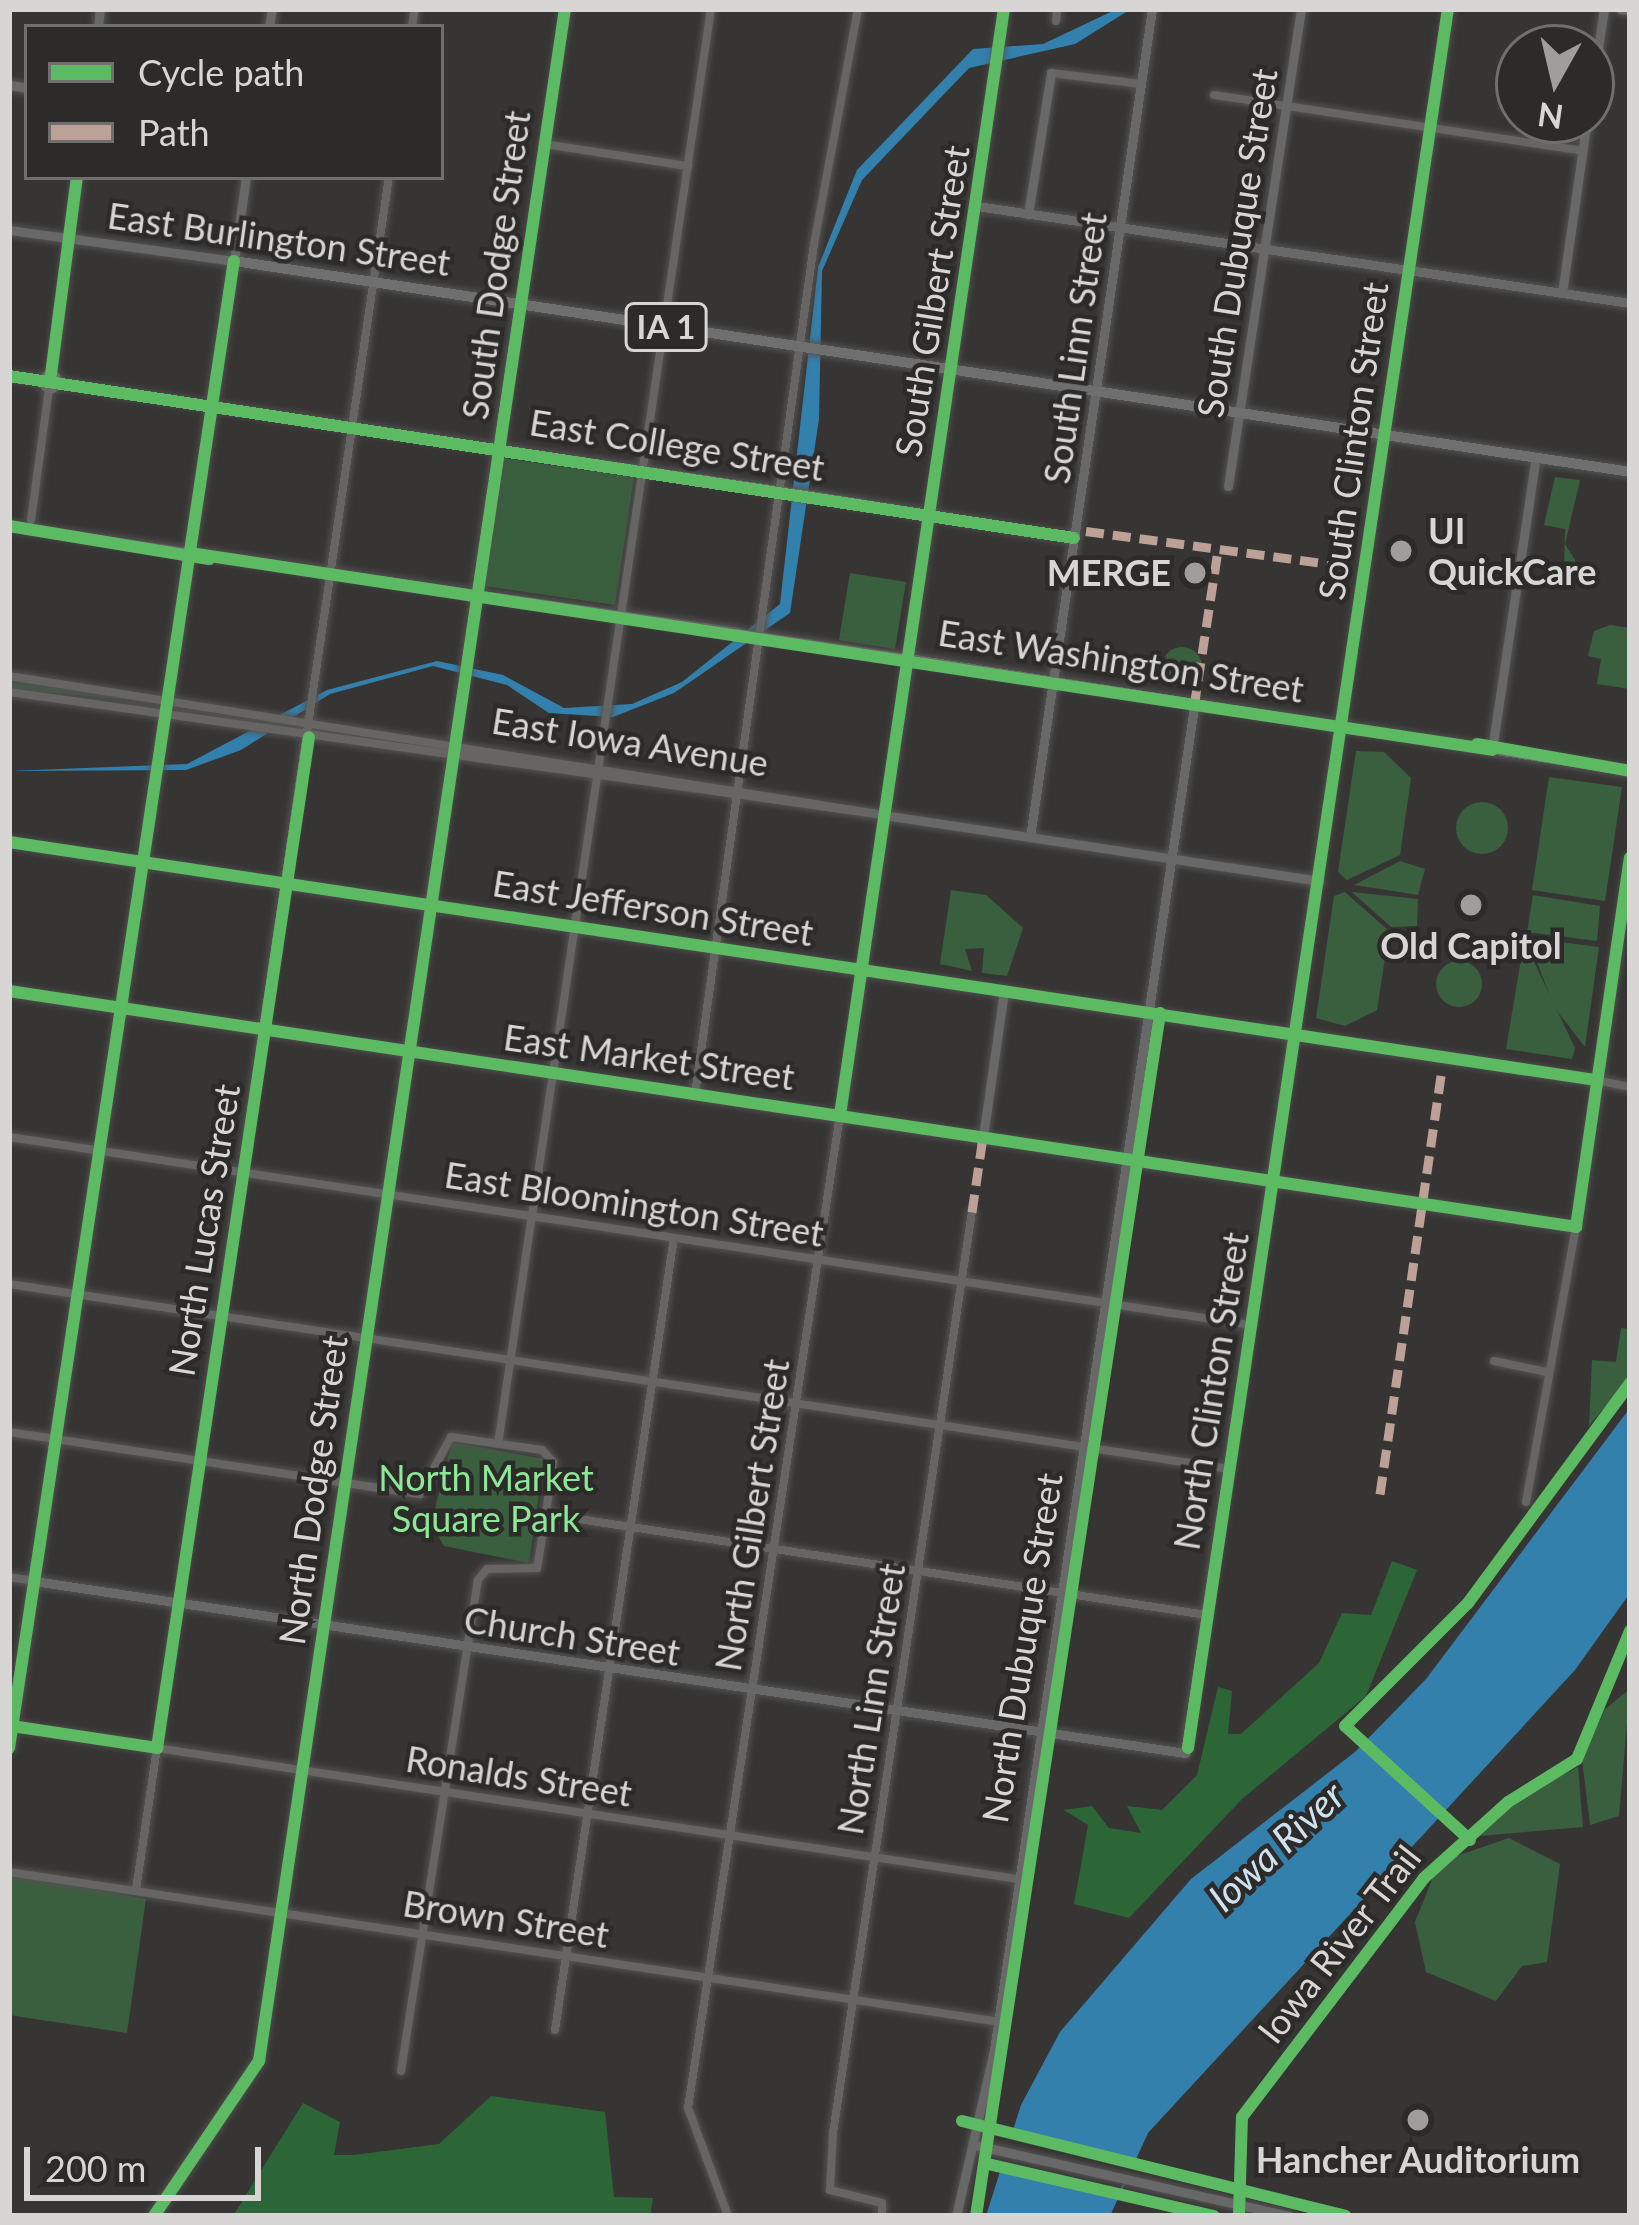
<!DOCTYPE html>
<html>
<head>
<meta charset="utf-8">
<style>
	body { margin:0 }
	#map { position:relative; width:1639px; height:2225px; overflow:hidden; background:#363534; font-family:Lato,sans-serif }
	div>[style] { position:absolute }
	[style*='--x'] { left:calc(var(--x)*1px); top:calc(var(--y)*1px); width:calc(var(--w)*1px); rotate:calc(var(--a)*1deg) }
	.green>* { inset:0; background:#3a5f3e }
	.round { border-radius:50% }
	.forest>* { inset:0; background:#2c6637 }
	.water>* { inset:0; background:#3380ad }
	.pier>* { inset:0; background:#363534 }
	.roads { filter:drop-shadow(0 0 3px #535251) drop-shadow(0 0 3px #535251) }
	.street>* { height:8px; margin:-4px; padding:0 4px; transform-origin:4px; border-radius:4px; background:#666564 }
	.secondary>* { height:9px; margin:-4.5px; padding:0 4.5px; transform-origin:4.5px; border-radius:4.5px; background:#686868 }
	.secondary>.ring { margin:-4.5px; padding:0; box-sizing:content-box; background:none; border:9px solid #686868; border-radius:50% }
	.primary>* { height:10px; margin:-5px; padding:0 5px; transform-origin:5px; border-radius:5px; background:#706f6f }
	.quiet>* { height:9px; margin-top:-4.5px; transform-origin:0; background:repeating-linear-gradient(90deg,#bda197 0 18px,transparent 0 27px) }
	.cycleway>* { height:12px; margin:-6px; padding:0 6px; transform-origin:6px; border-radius:6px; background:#5cba63 }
	.dots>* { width:33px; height:33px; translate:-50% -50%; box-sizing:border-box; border:6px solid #2d2b29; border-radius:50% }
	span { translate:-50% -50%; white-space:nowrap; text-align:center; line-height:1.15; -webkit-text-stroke:9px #2d2b29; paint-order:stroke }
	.shield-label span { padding:3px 9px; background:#2d2b29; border:3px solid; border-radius:9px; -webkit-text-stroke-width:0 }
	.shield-label { font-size:33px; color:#d7d6d5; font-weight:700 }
	.street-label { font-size:36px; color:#d7d6d5 }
	.poi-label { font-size:36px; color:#d7d6d5; font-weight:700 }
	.left { translate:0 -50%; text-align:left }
	.right { translate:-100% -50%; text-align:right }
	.park-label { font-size:36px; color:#8ce798 }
	.water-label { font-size:39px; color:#cfe2f0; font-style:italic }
	.frame { position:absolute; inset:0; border:12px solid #d7d6d5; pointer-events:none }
	.legend { position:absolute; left:24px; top:24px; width:420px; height:156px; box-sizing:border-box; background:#2d2b29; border:3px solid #716f6e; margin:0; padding:15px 21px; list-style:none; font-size:36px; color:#d7d6d5 }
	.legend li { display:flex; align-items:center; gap:24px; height:60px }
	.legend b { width:60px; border:3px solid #716f6e }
	.north { position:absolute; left:1495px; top:24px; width:120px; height:120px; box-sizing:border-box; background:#2d2b29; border:3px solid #716f6e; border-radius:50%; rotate:188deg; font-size:33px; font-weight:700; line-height:48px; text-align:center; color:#d7d6d5 }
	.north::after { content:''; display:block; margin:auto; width:42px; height:54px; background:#9f9e9d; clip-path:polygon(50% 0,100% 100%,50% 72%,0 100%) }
	.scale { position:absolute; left:24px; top:2147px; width:237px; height:54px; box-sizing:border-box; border:6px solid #d7d6d5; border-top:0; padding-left:15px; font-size:36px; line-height:42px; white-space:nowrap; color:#d7d6d5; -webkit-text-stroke:9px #2d2b29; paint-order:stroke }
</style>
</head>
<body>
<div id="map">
	<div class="green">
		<i style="clip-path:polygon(503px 458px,634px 477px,615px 605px,484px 586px)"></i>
		<i style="clip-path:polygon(1555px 477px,1580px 480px,1565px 544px,1593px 589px,1564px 568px,1565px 529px,1544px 525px)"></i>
		<i style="clip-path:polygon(850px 573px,906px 582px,895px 649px,839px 640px)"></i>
		<i style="clip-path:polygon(1610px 625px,1630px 628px,1630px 689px,1597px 684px,1601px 659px,1588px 656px,1594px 631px)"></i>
		<i class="round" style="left:1162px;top:647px;width:40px;height:40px"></i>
		<i style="clip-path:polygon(9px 679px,154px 702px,9px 689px)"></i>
		<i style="clip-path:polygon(1356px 751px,1384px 752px,1411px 778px,1400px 855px,1347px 880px,1338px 872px)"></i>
		<i style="clip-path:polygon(1549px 777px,1622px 787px,1605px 901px,1532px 890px)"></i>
		<i class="round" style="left:1456px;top:802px;width:52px;height:52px"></i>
		<i style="clip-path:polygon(1400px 861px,1425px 869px,1418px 895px,1354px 885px)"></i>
		<i style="clip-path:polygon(951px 890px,986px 895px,1023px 928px,1007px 976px,982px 973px,984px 948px,965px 949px,972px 971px,940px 964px)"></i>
		<i style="clip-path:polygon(1345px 892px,1389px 931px,1377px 1010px,1345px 1026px,1316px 1018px,1334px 896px)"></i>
		<i style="clip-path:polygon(1352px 892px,1418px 899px,1417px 926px,1391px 927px)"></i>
		<i style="clip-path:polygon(1533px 895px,1600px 906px,1597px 941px,1527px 932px)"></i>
		<i style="clip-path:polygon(1528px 938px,1599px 947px,1585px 1047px,1554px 1007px)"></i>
		<i style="clip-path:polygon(1524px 941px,1575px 1048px,1572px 1059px,1506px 1049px)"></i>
		<i class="round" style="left:1436px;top:961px;width:46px;height:46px"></i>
		<i style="clip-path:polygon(1621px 1328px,1630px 1329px,1630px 1377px,1589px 1426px,1592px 1360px,1616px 1362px)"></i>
		<i style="clip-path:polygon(452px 1442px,544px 1459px,529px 1563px,444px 1546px,431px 1524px)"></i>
		<i style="clip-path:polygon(1630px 1689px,1619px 1816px,1590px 1825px,1582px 1759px,1605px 1709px)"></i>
		<i style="clip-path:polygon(1578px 1767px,1583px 1827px,1479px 1836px,1514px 1801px)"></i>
		<i style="clip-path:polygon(1509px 1838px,1560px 1864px,1547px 1962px,1522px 1966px,1496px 2001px,1426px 1972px,1415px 1922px,1439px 1862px)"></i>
		<i style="clip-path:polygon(9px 1873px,146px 1899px,127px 2033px,9px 2015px)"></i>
	</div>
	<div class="forest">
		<i style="clip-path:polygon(1392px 1561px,1417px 1570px,1366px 1696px,1242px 1799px,1129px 1918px,1074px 1904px,1088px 1825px,1064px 1810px,1092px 1806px,1109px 1828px,1141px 1833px,1127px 1806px,1162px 1810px,1197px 1775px,1218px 1687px,1232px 1691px,1228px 1734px,1241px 1734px,1319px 1663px,1342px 1613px,1371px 1615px)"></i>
		<i style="clip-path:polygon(491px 2096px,605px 2112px,614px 2197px,653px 2198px,650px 2216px,233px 2216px,303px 2103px,340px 2122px,334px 2155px,354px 2155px,439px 2144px)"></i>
	</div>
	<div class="water">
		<i style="clip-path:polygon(1117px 9px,1131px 9px,1075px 44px,969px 68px,862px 180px,822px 271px,819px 419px,790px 613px,674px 693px,613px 717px,549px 713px,507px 685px,433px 666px,330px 694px,241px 750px,186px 770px,9px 771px,187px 764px,327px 690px,437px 661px,503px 675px,564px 708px,632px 704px,682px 682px,780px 604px,818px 267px,857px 170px,973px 49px,1043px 44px)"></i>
		<i style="clip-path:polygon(1630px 1408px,1630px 1593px,1575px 1670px,1148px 2133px,1110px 2216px,986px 2216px,1021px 2105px,1060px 2032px,1191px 1879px,1355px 1752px,1426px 1679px)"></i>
	</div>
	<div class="pier">
		<i style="clip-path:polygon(1005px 2133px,1038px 2134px,1137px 2161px,1117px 2195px,995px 2165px)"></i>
	</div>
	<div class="roads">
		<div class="street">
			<i style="--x:1056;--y:21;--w:12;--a:-85"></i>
			<i style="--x:412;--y:27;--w:18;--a:-81"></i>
			<i style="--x:1051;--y:73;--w:91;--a:7"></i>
			<i style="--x:1214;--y:95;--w:373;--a:8.6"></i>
			<i style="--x:544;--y:144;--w:146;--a:8.7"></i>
			<i style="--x:9;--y:376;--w:34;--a:7"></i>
			<i style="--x:57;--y:383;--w:736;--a:8.44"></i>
			<i style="--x:31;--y:520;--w:132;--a:-82.2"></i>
			<i style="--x:9;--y:526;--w:737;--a:8.27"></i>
			<i style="--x:192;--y:552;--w:724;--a:8.42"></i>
			<i style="--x:9;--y:676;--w:886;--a:9.03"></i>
			<i style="--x:9;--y:692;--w:883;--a:8.01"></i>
			<i style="--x:1596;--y:1080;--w:35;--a:12"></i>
			<i style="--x:695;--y:1094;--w:858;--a:-82.03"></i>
			<i style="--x:814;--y:244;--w:239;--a:-79.4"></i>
			<i style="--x:9;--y:1137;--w:1255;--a:8.61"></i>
			<i style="--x:9;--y:1284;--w:1234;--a:8.62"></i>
			<i style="--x:1494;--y:1361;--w:53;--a:11.9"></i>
			<i style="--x:9;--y:1432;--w:416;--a:8.6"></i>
			<i style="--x:420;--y:1494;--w:65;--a:-61.5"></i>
			<i style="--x:451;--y:1437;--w:92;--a:8.1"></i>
			<i style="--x:542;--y:1450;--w:16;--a:47"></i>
			<i style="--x:553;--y:1462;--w:52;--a:97.7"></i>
			<i style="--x:546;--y:1514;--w:669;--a:8.69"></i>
			<i style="--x:498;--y:1444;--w:1451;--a:-81.56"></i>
			<i style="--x:1526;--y:1502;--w:280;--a:-79.7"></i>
			<i style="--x:9;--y:1577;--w:25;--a:9"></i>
			<i style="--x:12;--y:1726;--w:1018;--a:8.65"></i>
			<i style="--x:9;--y:1872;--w:996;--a:8.6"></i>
			<i style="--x:136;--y:1890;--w:1732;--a:-81.6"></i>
			<i style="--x:555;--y:2030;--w:801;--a:-81.46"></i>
			<i style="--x:401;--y:2071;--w:497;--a:-81.1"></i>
			<i style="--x:478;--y:1580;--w:14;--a:-51"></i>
			<i style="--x:487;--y:1569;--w:50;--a:-1.1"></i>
			<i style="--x:537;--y:1568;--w:55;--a:-80.5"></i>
			<i style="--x:728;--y:2216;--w:115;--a:-110.3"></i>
			<i style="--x:688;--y:2108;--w:1005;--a:-81.3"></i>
			<i style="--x:882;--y:2216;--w:13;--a:-90"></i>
			<i style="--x:882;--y:2203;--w:54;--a:-166"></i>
			<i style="--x:830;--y:2190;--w:57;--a:-87"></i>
			<i style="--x:833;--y:2133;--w:931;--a:-81.42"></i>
		</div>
		<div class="secondary">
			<i style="--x:1620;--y:9;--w:10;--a:6"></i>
			<i style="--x:98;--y:27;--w:18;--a:-84"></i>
			<i style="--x:269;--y:27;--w:18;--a:-81"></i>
			<i style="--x:9;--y:85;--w:18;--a:9"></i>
			<i style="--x:1591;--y:94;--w:86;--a:-81.3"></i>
			<i style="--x:977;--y:206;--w:660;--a:8.45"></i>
			<i style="--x:1028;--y:214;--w:143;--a:-80.7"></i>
			<i style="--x:9;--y:230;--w:227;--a:7.8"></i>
			<i style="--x:234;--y:261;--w:85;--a:-81.9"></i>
			<i style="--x:1562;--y:293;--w:175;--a:-81.8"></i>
			<i style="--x:520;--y:305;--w:299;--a:-81.4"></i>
			<i class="ring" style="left:43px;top:374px;width:5px;height:5px"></i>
			<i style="--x:51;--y:374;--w:199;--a:-82.5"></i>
			<i style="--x:1228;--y:486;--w:483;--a:-81.3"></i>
			<i style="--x:792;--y:492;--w:286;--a:9.3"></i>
			<i style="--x:908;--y:658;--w:731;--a:8.9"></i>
			<i style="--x:1492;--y:750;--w:296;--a:-81.5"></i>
			<i style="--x:884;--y:815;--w:440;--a:8.6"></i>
			<i style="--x:1030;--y:837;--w:837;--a:-81.62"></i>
			<i style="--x:9;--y:842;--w:1605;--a:8.53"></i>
			<i style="--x:9;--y:991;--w:1585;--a:8.56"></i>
			<i style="--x:1576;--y:1227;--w:373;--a:-81.7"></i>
			<i style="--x:840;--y:1115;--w:1118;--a:-81.57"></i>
			<i style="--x:983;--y:1137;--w:147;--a:-81.8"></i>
			<i style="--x:34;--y:1581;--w:1164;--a:8.5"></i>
			<i style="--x:1185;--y:1753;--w:1764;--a:-81.42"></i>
			<i style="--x:975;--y:2145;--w:322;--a:12.7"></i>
			<i style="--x:956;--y:2216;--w:170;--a:-77.1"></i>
			<i style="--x:994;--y:2050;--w:1358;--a:-81.53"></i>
		</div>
		<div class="primary">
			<i style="--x:9;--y:1748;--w:1504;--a:-81.4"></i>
			<i style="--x:234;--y:261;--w:1412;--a:8.59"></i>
			<i style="--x:154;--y:2216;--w:187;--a:-55.9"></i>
			<i style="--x:259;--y:2061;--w:1775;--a:-81.55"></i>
		</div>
	</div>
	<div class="quiet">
		<i style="--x:1086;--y:531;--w:268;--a:7.7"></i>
		<i style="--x:1194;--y:707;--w:159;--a:-81.3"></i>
		<i style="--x:972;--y:1212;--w:76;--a:-81.7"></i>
		<i style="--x:1380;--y:1494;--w:428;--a:-81.7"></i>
	</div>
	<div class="cycleway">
		<i style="--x:51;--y:374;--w:199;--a:-82.5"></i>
		<i style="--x:9;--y:376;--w:1077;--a:8.65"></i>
		<i style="--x:9;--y:526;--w:203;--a:9.4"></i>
		<i style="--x:190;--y:553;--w:1317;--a:8.6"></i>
		<i style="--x:1477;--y:744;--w:155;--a:10"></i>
		<i style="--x:9;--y:842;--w:1605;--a:8.53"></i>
		<i style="--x:9;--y:991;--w:1585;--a:8.56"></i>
		<i style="--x:1576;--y:1227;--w:373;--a:-81.7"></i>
		<i style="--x:840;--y:1115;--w:1118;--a:-81.57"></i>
		<i style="--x:12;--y:1726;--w:147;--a:8.6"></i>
		<i style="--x:157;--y:1748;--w:1022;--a:-81.45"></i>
		<i style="--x:9;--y:1748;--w:1504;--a:-81.4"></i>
		<i style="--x:1188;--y:1748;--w:1758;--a:-81.5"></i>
		<i style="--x:1470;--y:1840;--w:169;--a:-137.6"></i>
		<i style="--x:1345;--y:1726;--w:174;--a:-45"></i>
		<i style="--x:1468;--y:1603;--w:273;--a:-53.6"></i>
		<i style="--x:962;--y:2121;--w:395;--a:13.9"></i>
		<i style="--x:988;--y:2164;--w:232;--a:13"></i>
		<i style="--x:154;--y:2216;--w:187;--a:-55.9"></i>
		<i style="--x:259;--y:2061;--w:2075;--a:-81.52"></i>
		<i style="--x:976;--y:2216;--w:1217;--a:-81.3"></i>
		<i style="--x:1239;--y:2216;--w:99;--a:-88.3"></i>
		<i style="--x:1242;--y:2117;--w:300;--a:-52.7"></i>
		<i style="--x:1424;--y:1878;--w:113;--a:-42.1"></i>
		<i style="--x:1508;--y:1802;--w:81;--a:-31.9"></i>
		<i style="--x:1577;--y:1759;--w:139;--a:-67.5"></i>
	</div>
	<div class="dots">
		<i style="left:1401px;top:551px;background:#9f9e9d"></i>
		<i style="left:1195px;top:573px;background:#9f9e9d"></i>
		<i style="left:1471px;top:905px;background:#9f9e9d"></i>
		<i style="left:1418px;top:2120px;background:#9f9e9d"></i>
	</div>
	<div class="shield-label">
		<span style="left:666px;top:327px">IA 1</span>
	</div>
	<div class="street-label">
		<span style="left:279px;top:239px;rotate:8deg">East Burlington Street</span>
		<span style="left:1237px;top:243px;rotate:-81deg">South Dubuque Street</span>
		<span style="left:496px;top:265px;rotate:-82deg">South Dodge Street</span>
		<span style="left:932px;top:301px;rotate:-81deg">South Gilbert Street</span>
		<span style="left:1075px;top:348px;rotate:-82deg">South Linn Street</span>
		<span style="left:1353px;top:441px;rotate:-82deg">South Clinton Street</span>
		<span style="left:677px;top:445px;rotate:9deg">East College Street</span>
		<span style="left:1121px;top:661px;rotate:9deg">East Washington Street</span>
		<span style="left:630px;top:742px;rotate:9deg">East Iowa Avenue</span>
		<span style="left:653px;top:908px;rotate:9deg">East Jefferson Street</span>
		<span style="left:649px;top:1057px;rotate:8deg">East Market Street</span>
		<span style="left:634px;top:1204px;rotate:9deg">East Bloomington Street</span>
		<span style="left:204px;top:1230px;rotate:-81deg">North Lucas Street</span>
		<span style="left:1211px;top:1391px;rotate:-81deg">North Clinton Street</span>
		<span style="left:313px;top:1490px;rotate:-82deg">North Dodge Street</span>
		<span style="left:752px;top:1515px;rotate:-81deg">North Gilbert Street</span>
		<span style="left:572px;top:1636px;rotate:9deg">Church Street</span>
		<span style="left:1022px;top:1648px;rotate:-81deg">North Dubuque Street</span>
		<span style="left:871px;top:1699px;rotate:-81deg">North Linn Street</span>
		<span style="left:519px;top:1776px;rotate:9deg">Ronalds Street</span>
		<span style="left:506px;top:1919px;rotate:9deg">Brown Street</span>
		<span style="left:1339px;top:1944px;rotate:-52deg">Iowa River Trail</span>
	</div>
	<div class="poi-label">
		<span class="left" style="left:1428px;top:551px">UI<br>QuickCare</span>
		<span class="right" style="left:1171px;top:573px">MERGE</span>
		<span style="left:1471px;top:946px">Old Capitol</span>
		<span style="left:1418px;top:2160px">Hancher Auditorium</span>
	</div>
	<div class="park-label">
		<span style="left:486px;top:1498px">North Market<br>Square Park</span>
	</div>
	<div class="water-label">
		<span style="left:1276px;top:1846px;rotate:-43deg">Iowa River</span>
	</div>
	<div class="frame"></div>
	<ul class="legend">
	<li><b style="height:15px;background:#5cba63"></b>Cycle path</li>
	<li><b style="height:15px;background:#bda197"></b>Path</li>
	</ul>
	<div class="north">N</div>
	<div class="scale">200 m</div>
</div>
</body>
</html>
